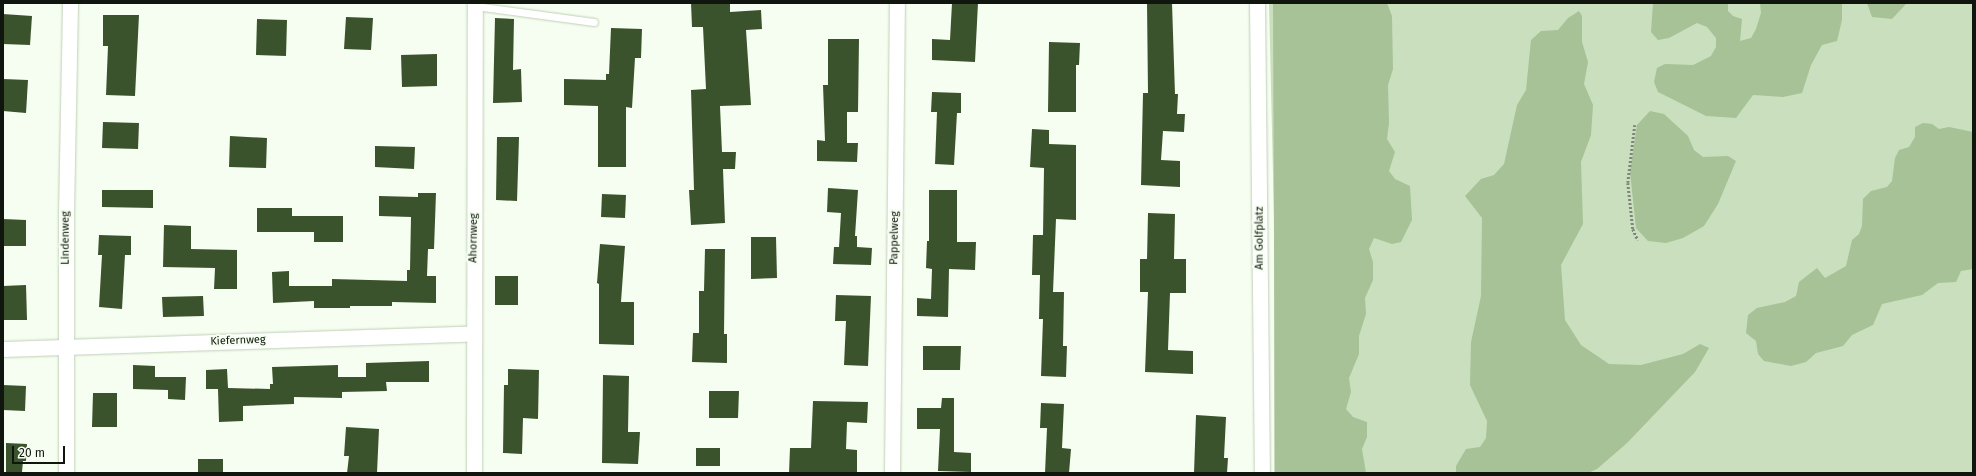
<!DOCTYPE html>
<html>
<head>
<meta charset="utf-8">
<style>
	body { margin:0 }
	#map { position:relative; width:1976px; height:476px; overflow:hidden; background:#f5fef0; font-family:"Fira Sans",sans-serif }
	div>[style] { position:absolute }
	[style*='--x'] { left:calc(var(--x)*1px); top:calc(var(--y)*1px); width:calc(var(--w)*1px); rotate:calc(var(--a)*1deg) }
	.green>* { inset:0; background:#cadfbe }
	.forest>* { inset:0; background:#a6c296 }
	.building>* { inset:0; background:#3b532c }
	.path>* { height:2.5px; margin-top:-1.25px; transform-origin:0; background:repeating-linear-gradient(90deg,#7e857a 0 2px,transparent 0 4px) }
	.roads { filter:drop-shadow(0 0 1px #c1cfb8) drop-shadow(0 0 1px #c1cfb8) }
	.lane>* { height:7px; margin:-3.5px; padding:0 3.5px; transform-origin:3.5px; border-radius:3.5px; background:#fff }
	.street>* { height:15px; margin:-7.5px; padding:0 7.5px; transform-origin:7.5px; border-radius:7.5px; background:#fff }
	span { translate:-50% -50%; white-space:nowrap; text-align:center; line-height:1.15; -webkit-text-stroke:4px #f5fef0; paint-order:stroke }
	.street-label { font-size:11px; color:#10150d }
	.frame { position:absolute; inset:0; border:4px solid #10150d; pointer-events:none }
	.scale { position:absolute; left:12px; top:446px; width:53px; height:18px; box-sizing:border-box; border:2px solid #10150d; border-top:0; padding-left:5px; font-size:12px; line-height:14px; white-space:nowrap; color:#10150d; -webkit-text-stroke:3px #f5fef0; paint-order:stroke }
</style>
</head>
<body>
<div id="map">
	<div class="green">
		<i style="clip-path:polygon(1269px 3px,1973px 3px,1973px 473px,1274px 473px,1274px 218px)"></i>
	</div>
	<div class="forest">
		<i style="clip-path:polygon(1273px 3px,1387px 3px,1392px 16px,1393px 69px,1388px 85px,1389px 123px,1387px 139px,1395px 152px,1389px 171px,1395px 179px,1410px 186px,1412px 220px,1401px 242px,1392px 244px,1374px 238px,1369px 249px,1373px 262px,1373px 280px,1365px 298px,1366px 314px,1359px 336px,1359px 354px,1349px 378px,1351px 392px,1346px 409px,1353px 417px,1367px 422px,1367px 437px,1362px 449px,1366px 473px,1275px 473px)"></i>
		<i style="clip-path:polygon(1653px 3px,1728px 3px,1728px 11px,1733px 16px,1742px 19px,1740px 41px,1751px 38px,1756px 29px,1761px 13px,1760px 3px,1842px 3px,1842px 20px,1837px 41px,1822px 45px,1811px 65px,1802px 93px,1783px 97px,1753px 95px,1736px 118px,1706px 116px,1658px 92px,1654px 82px,1657px 68px,1665px 64px,1693px 65px,1711px 56px,1716px 47px,1716px 38px,1707px 27px,1697px 23px,1669px 38px,1658px 40px,1651px 32px)"></i>
		<i style="clip-path:polygon(1867px 3px,1907px 3px,1892px 19px,1872px 17px)"></i>
		<i style="clip-path:polygon(1579px 11px,1582px 16px,1582px 42px,1588px 62px,1584px 84px,1593px 105px,1591px 135px,1581px 162px,1583px 224px,1561px 265px,1565px 320px,1581px 345px,1609px 364px,1641px 365px,1683px 354px,1700px 344px,1709px 348px,1695px 372px,1627px 443px,1597px 469px,1588px 473px,1456px 473px,1456px 466px,1466px 449px,1480px 447px,1486px 438px,1487px 421px,1470px 385px,1471px 342px,1481px 296px,1482px 218px,1465px 196px,1481px 179px,1494px 175px,1504px 164px,1517px 105px,1526px 90px,1531px 40px,1541px 31px,1558px 30px,1568px 18px)"></i>
		<i style="clip-path:polygon(1650px 111px,1664px 114px,1688px 136px,1694px 150px,1703px 157px,1728px 156px,1736px 161px,1718px 204px,1704px 226px,1683px 238px,1666px 243px,1648px 241px,1636px 228px,1630px 172px,1637px 125px)"></i>
		<i style="clip-path:polygon(1923px 123px,1932px 124px,1939px 129px,1949px 127px,1973px 132px,1973px 269px,1961px 271px,1956px 282px,1938px 283px,1922px 295px,1882px 304px,1873px 325px,1852px 335px,1843px 346px,1816px 353px,1806px 362px,1791px 366px,1764px 361px,1758px 354px,1756px 341px,1746px 333px,1748px 315px,1757px 308px,1785px 302px,1796px 296px,1799px 282px,1817px 268px,1825px 278px,1846px 266px,1852px 240px,1859px 234px,1862px 226px,1863px 199px,1871px 191px,1887px 187px,1892px 181px,1895px 158px,1899px 150px,1909px 147px,1915px 137px,1915px 127px)"></i>
	</div>
	<div class="building">
		<i style="clip-path:polygon(691px 3px,730px 3px,730px 12px,761px 10px,762px 29px,746px 30px,751px 105px,720px 106px,722px 152px,736px 152px,735px 169px,723px 169px,725px 223px,691px 225px,689px 190px,694px 190px,691px 90px,706px 89px,703px 27px,692px 27px)"></i>
		<i style="clip-path:polygon(952px 3px,978px 3px,975px 62px,932px 60px,932px 39px,950px 40px)"></i>
		<i style="clip-path:polygon(1147px 3px,1172px 3px,1175px 94px,1178px 94px,1177px 114px,1185px 114px,1184px 132px,1163px 131px,1161px 160px,1180px 161px,1180px 187px,1141px 185px,1143px 93px,1148px 93px)"></i>
		<i style="clip-path:polygon(3px 14px,32px 16px,30px 45px,3px 44px)"></i>
		<i style="clip-path:polygon(103px 15px,139px 15px,135px 96px,106px 95px,108px 46px,103px 46px)"></i>
		<i style="clip-path:polygon(346px 17px,373px 18px,371px 50px,344px 49px)"></i>
		<i style="clip-path:polygon(495px 18px,514px 19px,513px 70px,521px 69px,522px 102px,493px 103px)"></i>
		<i style="clip-path:polygon(257px 19px,287px 20px,286px 56px,256px 55px)"></i>
		<i style="clip-path:polygon(611px 28px,642px 29px,641px 58px,635px 58px,632px 108px,626px 107px,626px 167px,598px 167px,598px 106px,564px 105px,564px 79px,606px 80px,606px 74px,609px 74px)"></i>
		<i style="clip-path:polygon(828px 39px,859px 39px,858px 112px,847px 112px,847px 143px,858px 143px,857px 162px,817px 161px,817px 140px,825px 141px,823px 85px,828px 85px)"></i>
		<i style="clip-path:polygon(1049px 42px,1080px 43px,1079px 65px,1076px 65px,1076px 112px,1048px 112px)"></i>
		<i style="clip-path:polygon(437px 54px,437px 86px,402px 87px,401px 55px)"></i>
		<i style="clip-path:polygon(3px 79px,28px 80px,26px 113px,3px 111px)"></i>
		<i style="clip-path:polygon(932px 92px,961px 93px,961px 113px,957px 113px,954px 165px,935px 164px,937px 112px,931px 112px)"></i>
		<i style="clip-path:polygon(103px 122px,139px 123px,138px 149px,102px 148px)"></i>
		<i style="clip-path:polygon(1032px 129px,1049px 130px,1049px 144px,1076px 145px,1076px 220px,1056px 219px,1053px 292px,1064px 292px,1063px 346px,1067px 346px,1066px 377px,1041px 376px,1043px 319px,1039px 319px,1040px 275px,1032px 275px,1033px 235px,1043px 235px,1044px 168px,1030px 167px)"></i>
		<i style="clip-path:polygon(230px 136px,267px 138px,266px 168px,229px 167px)"></i>
		<i style="clip-path:polygon(497px 137px,519px 137px,517px 201px,496px 200px)"></i>
		<i style="clip-path:polygon(375px 146px,415px 147px,414px 169px,375px 167px)"></i>
		<i style="clip-path:polygon(828px 188px,858px 190px,855px 236px,857px 236px,857px 247px,872px 248px,871px 265px,833px 264px,834px 247px,839px 247px,841px 213px,827px 212px)"></i>
		<i style="clip-path:polygon(102px 190px,153px 190px,153px 208px,102px 207px)"></i>
		<i style="clip-path:polygon(929px 190px,957px 190px,957px 242px,976px 242px,975px 270px,949px 269px,948px 317px,917px 316px,917px 298px,931px 299px,932px 269px,926px 268px,927px 241px,929px 241px)"></i>
		<i style="clip-path:polygon(418px 193px,436px 193px,434px 249px,428px 249px,427px 276px,436px 276px,436px 303px,392px 302px,392px 306px,350px 306px,350px 308px,314px 308px,314px 301px,273px 303px,272px 272px,289px 271px,289px 286px,332px 286px,332px 279px,407px 281px,407px 270px,410px 270px,411px 217px,379px 216px,379px 196px,418px 197px)"></i>
		<i style="clip-path:polygon(602px 194px,626px 195px,625px 218px,601px 217px)"></i>
		<i style="clip-path:polygon(257px 208px,292px 208px,292px 216px,343px 216px,343px 242px,314px 242px,314px 232px,257px 232px)"></i>
		<i style="clip-path:polygon(1148px 213px,1175px 214px,1174px 259px,1186px 259px,1186px 293px,1170px 293px,1168px 350px,1193px 351px,1193px 374px,1145px 372px,1148px 292px,1140px 292px,1140px 259px,1147px 259px)"></i>
		<i style="clip-path:polygon(3px 219px,26px 220px,26px 246px,3px 246px)"></i>
		<i style="clip-path:polygon(164px 225px,191px 226px,191px 249px,237px 250px,237px 289px,214px 289px,215px 268px,163px 267px)"></i>
		<i style="clip-path:polygon(99px 235px,131px 236px,131px 255px,125px 255px,122px 309px,99px 307px,102px 255px,98px 255px)"></i>
		<i style="clip-path:polygon(751px 237px,776px 237px,777px 278px,751px 279px)"></i>
		<i style="clip-path:polygon(600px 244px,625px 246px,621px 302px,634px 302px,634px 345px,599px 344px,599px 284px,597px 283px)"></i>
		<i style="clip-path:polygon(705px 249px,725px 249px,724px 334px,727px 334px,727px 363px,692px 362px,693px 333px,699px 333px,699px 291px,704px 291px)"></i>
		<i style="clip-path:polygon(495px 276px,518px 276px,518px 305px,495px 305px)"></i>
		<i style="clip-path:polygon(26px 285px,27px 320px,3px 320px,3px 286px)"></i>
		<i style="clip-path:polygon(836px 295px,871px 296px,868px 366px,844px 365px,846px 321px,835px 321px)"></i>
		<i style="clip-path:polygon(203px 296px,204px 316px,163px 317px,162px 297px)"></i>
		<i style="clip-path:polygon(923px 346px,961px 346px,960px 370px,923px 370px)"></i>
		<i style="clip-path:polygon(429px 361px,429px 382px,386px 382px,387px 391px,342px 392px,342px 398px,294px 397px,294px 404px,243px 406px,243px 421px,219px 422px,218px 389px,222px 389px,206px 389px,206px 370px,227px 369px,228px 388px,270px 389px,270px 384px,273px 384px,272px 367px,338px 365px,338px 377px,366px 377px,366px 363px)"></i>
		<i style="clip-path:polygon(133px 365px,155px 366px,155px 377px,186px 377px,185px 400px,168px 399px,168px 390px,133px 389px)"></i>
		<i style="clip-path:polygon(508px 369px,539px 370px,538px 419px,523px 418px,522px 454px,503px 453px,504px 385px,508px 385px)"></i>
		<i style="clip-path:polygon(603px 375px,629px 376px,628px 432px,640px 432px,638px 464px,602px 463px)"></i>
		<i style="clip-path:polygon(3px 385px,26px 386px,25px 411px,3px 410px)"></i>
		<i style="clip-path:polygon(709px 391px,739px 391px,738px 418px,709px 418px)"></i>
		<i style="clip-path:polygon(93px 393px,117px 393px,117px 427px,92px 427px)"></i>
		<i style="clip-path:polygon(942px 398px,954px 398px,954px 452px,971px 453px,971px 472px,938px 471px,940px 429px,917px 429px,917px 408px,941px 408px)"></i>
		<i style="clip-path:polygon(813px 401px,868px 402px,867px 423px,847px 422px,846px 449px,857px 450px,857px 473px,789px 473px,790px 448px,811px 448px)"></i>
		<i style="clip-path:polygon(1041px 403px,1064px 404px,1062px 448px,1071px 449px,1069px 473px,1045px 473px,1047px 428px,1040px 428px)"></i>
		<i style="clip-path:polygon(1196px 415px,1226px 417px,1224px 458px,1228px 458px,1227px 473px,1194px 473px)"></i>
		<i style="clip-path:polygon(346px 427px,379px 429px,377px 473px,347px 473px,349px 456px,344px 456px)"></i>
		<i style="clip-path:polygon(6px 443px,27px 444px,26px 461px,23px 461px,22px 472px,6px 472px)"></i>
		<i style="clip-path:polygon(696px 448px,720px 448px,720px 466px,696px 466px)"></i>
		<i style="clip-path:polygon(198px 459px,223px 459px,223px 473px,198px 473px)"></i>
	</div>
	<div class="path">
		<i style="--x:1635;--y:125;--w:58;--a:96.9"></i>
		<i style="--x:1628;--y:183;--w:46;--a:83.8"></i>
		<i style="--x:1633;--y:229;--w:12;--a:66"></i>
	</div>
	<div class="roads">
		<div class="lane">
			<i style="--x:475;--y:6;--w:120;--a:7.7"></i>
		</div>
		<div class="street">
			<i style="--x:1257;--y:3;--w:470;--a:89.4"></i>
			<i style="--x:3;--y:349;--w:470;--a:-1.9"></i>
			<i style="--x:66;--y:473;--w:260;--a:-90"></i>
			<i style="--x:66;--y:213;--w:210;--a:-88.9"></i>
			<i style="--x:474;--y:473;--w:470;--a:-89.9"></i>
			<i style="--x:892;--y:473;--w:470;--a:-89.4"></i>
		</div>
	</div>
	<div class="street-label">
		<span style="left:66px;top:238px;rotate:-90deg">Lindenweg</span>
		<span style="left:474px;top:238px;rotate:-89deg">Ahornweg</span>
		<span style="left:895px;top:238px;rotate:-89deg">Pappelweg</span>
		<span style="left:1260px;top:238px;rotate:-90deg">Am Golfplatz</span>
		<span style="left:238px;top:341px;rotate:-2deg">Kiefernweg</span>
	</div>
	<div class="frame"></div>
	<div class="scale">20 m</div>
</div>
</body>
</html>
